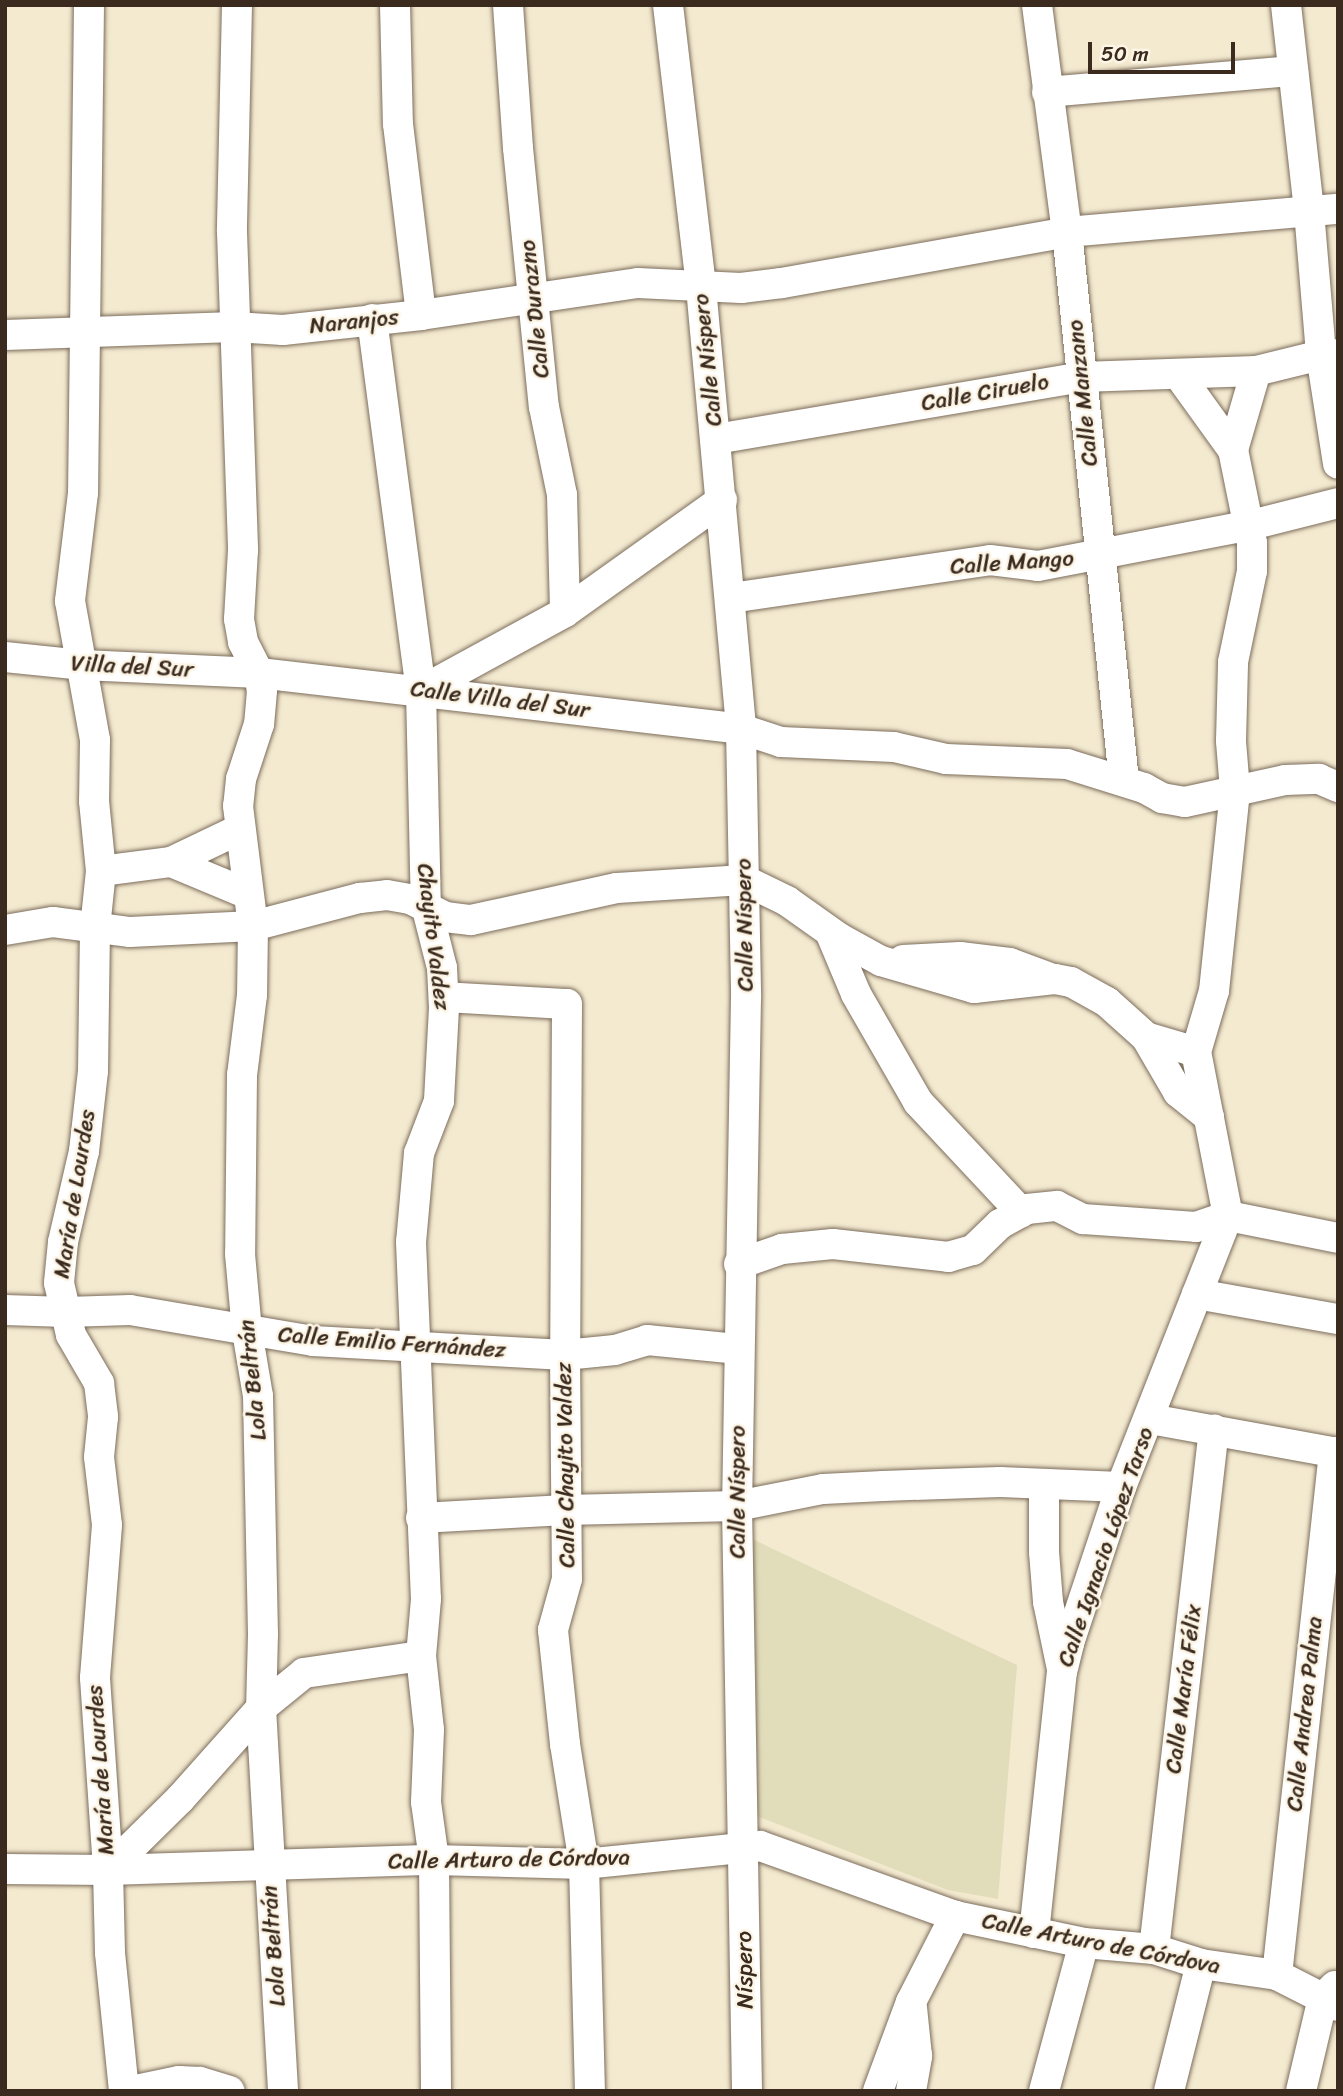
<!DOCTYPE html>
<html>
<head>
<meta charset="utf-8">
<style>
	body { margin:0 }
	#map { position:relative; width:1343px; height:2096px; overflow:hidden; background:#f4ead0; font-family:Sriracha,sans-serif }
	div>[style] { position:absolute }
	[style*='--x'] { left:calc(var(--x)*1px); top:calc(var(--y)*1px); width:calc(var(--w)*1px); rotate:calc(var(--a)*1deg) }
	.built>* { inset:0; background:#e1dcba }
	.roads { filter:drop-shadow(0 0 2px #7c6d5c) drop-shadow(0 0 2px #7c6d5c) }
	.minor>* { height:30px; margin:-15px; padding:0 15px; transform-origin:15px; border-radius:15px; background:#fff }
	span { translate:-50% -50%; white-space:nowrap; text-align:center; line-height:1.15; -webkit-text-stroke:5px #fcf5e5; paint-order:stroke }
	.street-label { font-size:23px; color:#3b2a1e }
	.frame { position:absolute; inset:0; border:7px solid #3b2a1e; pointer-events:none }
	.scale { position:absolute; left:1088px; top:42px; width:147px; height:32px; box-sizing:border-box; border:4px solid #3b2a1e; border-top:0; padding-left:9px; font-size:21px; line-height:24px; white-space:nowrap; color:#3b2a1e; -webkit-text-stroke:5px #fcf5e5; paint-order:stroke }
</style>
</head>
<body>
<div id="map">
	<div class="built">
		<i style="clip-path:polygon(748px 1537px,1017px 1665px,998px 1899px,948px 1890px,749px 1813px)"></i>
	</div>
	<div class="roads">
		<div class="minor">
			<i style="--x:89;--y:5;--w:488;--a:90.7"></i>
			<i style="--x:83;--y:493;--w:109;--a:96.9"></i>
			<i style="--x:70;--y:601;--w:141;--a:79.8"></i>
			<i style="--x:95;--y:740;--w:61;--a:90.9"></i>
			<i style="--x:94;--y:801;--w:70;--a:84.3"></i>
			<i style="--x:101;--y:871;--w:57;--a:96"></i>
			<i style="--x:95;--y:928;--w:143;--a:90.8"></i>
			<i style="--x:93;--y:1071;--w:81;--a:96.4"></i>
			<i style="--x:84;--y:1151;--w:93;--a:103"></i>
			<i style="--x:63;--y:1242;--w:41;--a:95.6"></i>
			<i style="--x:59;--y:1283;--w:53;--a:77"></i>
			<i style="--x:71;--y:1335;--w:56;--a:59.7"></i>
			<i style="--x:99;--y:1383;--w:34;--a:83"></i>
			<i style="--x:103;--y:1417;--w:40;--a:95.7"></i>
			<i style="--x:99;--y:1457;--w:68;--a:83.3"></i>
			<i style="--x:107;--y:1525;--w:153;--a:94.5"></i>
			<i style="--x:95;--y:1678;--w:192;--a:86.1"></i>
			<i style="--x:108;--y:1870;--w:83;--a:88.6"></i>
			<i style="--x:110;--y:1953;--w:139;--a:84.2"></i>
			<i style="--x:237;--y:5;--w:227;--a:91.3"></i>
			<i style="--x:232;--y:232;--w:318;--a:88"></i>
			<i style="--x:243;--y:550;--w:69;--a:93.3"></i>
			<i style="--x:239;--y:619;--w:23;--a:80"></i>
			<i style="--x:243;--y:642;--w:35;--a:63"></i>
			<i style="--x:259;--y:673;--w:18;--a:81"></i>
			<i style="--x:262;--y:691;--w:33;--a:95"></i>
			<i style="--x:259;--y:724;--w:58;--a:108.1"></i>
			<i style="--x:241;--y:779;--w:27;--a:96"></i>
			<i style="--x:238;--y:806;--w:121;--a:82.9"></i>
			<i style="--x:253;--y:926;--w:69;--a:90.8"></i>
			<i style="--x:252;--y:995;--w:81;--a:97.1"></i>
			<i style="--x:242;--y:1075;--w:179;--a:90.6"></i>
			<i style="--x:240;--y:1254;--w:77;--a:84.8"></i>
			<i style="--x:247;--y:1331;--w:66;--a:80.4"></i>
			<i style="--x:258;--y:1396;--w:238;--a:88.8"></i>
			<i style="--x:263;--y:1634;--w:74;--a:91.5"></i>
			<i style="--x:261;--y:1708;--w:384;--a:86.7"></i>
			<i style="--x:395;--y:5;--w:119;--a:88.6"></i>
			<i style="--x:398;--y:124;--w:192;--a:83.1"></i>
			<i style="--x:508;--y:5;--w:143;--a:86"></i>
			<i style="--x:518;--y:148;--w:260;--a:84.3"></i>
			<i style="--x:544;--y:407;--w:90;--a:78.4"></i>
			<i style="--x:562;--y:495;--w:117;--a:88.5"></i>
			<i style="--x:668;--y:5;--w:284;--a:83.3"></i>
			<i style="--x:701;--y:287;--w:444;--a:84.8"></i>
			<i style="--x:741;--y:729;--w:269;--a:88.9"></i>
			<i style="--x:746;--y:998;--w:508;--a:91.01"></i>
			<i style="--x:737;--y:1506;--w:585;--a:89.02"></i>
			<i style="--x:1037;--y:5;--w:229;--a:82.5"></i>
			<i style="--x:1067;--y:232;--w:552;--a:84.07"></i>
			<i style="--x:1286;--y:5;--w:207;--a:83.6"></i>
			<i style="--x:1309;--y:211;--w:144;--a:85.2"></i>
			<i style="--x:1321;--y:355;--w:110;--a:81.1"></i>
			<i style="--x:1047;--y:92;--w:247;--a:-4.9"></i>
			<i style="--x:372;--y:319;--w:375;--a:82.5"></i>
			<i style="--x:421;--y:691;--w:214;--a:88.7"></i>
			<i style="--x:426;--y:905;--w:65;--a:75.7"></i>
			<i style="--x:442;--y:968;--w:40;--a:87.1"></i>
			<i style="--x:444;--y:1008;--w:93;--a:93.1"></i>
			<i style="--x:439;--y:1101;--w:56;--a:111"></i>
			<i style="--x:419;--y:1153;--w:89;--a:95.1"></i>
			<i style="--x:411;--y:1242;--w:357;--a:87.6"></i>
			<i style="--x:426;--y:1599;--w:57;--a:95"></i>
			<i style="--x:421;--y:1656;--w:74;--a:83.8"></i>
			<i style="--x:429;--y:1730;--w:72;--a:92.4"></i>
			<i style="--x:426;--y:1802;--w:59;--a:82.1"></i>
			<i style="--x:434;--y:1860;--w:231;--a:89.5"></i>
			<i style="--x:5;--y:335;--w:229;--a:-2"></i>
			<i style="--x:234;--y:327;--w:49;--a:3.5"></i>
			<i style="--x:283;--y:330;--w:139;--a:-6.2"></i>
			<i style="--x:421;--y:315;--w:219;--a:-8.4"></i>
			<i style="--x:638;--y:283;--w:103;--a:2.8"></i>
			<i style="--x:741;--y:288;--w:41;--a:-7"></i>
			<i style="--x:782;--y:283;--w:290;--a:-10.1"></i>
			<i style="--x:1067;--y:232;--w:272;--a:-4.9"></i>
			<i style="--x:716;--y:439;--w:370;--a:-9.6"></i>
			<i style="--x:1081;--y:377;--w:175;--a:-2"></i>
			<i style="--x:1256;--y:371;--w:67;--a:-13.8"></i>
			<i style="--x:1321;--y:355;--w:17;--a:-3"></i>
			<i style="--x:1233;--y:450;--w:82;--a:-73.8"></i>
			<i style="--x:731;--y:598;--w:262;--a:-8.3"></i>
			<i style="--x:990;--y:560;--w:48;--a:7.1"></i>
			<i style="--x:1038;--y:566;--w:217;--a:-10.9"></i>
			<i style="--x:1251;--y:525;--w:90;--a:-14.2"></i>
			<i style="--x:5;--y:657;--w:77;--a:5.9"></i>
			<i style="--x:82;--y:665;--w:177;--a:2.6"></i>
			<i style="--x:259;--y:673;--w:485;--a:6.6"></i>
			<i style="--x:741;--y:729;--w:42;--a:18"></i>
			<i style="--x:781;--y:742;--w:113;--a:2.5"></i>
			<i style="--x:894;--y:747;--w:53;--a:13"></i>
			<i style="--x:946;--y:759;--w:121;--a:2.4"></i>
			<i style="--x:1067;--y:764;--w:81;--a:17.3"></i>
			<i style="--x:1144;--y:788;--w:21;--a:29"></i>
			<i style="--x:1162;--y:798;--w:23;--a:10"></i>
			<i style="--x:1185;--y:802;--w:102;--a:-12.4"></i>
			<i style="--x:1285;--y:780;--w:34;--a:-2"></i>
			<i style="--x:1319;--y:779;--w:21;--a:23"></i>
			<i style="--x:421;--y:691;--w:164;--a:-28.7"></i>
			<i style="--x:565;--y:612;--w:193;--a:-35.5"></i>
			<i style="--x:171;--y:862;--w:83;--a:22.6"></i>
			<i style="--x:101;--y:871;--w:71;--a:-7.3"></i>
			<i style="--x:171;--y:862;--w:76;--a:-25.6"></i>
			<i style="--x:5;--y:930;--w:49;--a:-9.5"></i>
			<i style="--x:53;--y:922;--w:78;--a:7.4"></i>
			<i style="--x:130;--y:932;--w:123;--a:-2.8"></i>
			<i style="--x:253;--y:926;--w:111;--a:-14.7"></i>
			<i style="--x:360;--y:898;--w:27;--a:-6"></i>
			<i style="--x:387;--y:895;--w:23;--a:10"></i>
			<i style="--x:410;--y:899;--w:39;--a:27"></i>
			<i style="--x:445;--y:917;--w:26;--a:7"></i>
			<i style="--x:471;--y:920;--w:149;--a:-12.4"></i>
			<i style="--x:617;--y:888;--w:127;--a:-3.6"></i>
			<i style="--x:744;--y:880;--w:48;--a:26"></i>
			<i style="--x:787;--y:901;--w:64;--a:35.4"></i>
			<i style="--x:839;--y:938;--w:48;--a:28.7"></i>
			<i style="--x:881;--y:961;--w:97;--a:16.2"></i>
			<i style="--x:974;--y:988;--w:81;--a:-6.3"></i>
			<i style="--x:1055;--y:979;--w:16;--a:11"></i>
			<i style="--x:1071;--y:982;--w:41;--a:29.1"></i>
			<i style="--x:1107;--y:1002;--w:52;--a:41.9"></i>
			<i style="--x:1146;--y:1037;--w:52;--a:16.7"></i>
			<i style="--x:830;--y:932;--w:67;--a:67.2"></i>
			<i style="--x:856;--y:994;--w:125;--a:60.1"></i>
			<i style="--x:918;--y:1102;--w:151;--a:46.9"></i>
			<i style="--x:903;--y:960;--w:57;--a:-3"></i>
			<i style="--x:960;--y:957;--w:50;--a:6.8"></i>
			<i style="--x:1010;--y:963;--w:46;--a:20.4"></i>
			<i style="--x:444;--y:997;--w:123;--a:3.3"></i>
			<i style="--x:567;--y:1004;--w:351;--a:90.3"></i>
			<i style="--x:565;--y:1355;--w:224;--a:89.5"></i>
			<i style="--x:567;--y:1579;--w:53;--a:105.4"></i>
			<i style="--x:553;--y:1630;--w:115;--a:84"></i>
			<i style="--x:565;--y:1744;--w:121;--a:81"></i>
			<i style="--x:584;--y:1864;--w:227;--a:88.5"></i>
			<i style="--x:1146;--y:1037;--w:64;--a:59.8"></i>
			<i style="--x:1178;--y:1092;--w:40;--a:39"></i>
			<i style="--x:1228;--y:1216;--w:112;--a:11.3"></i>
			<i style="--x:739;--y:1264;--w:46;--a:-19.2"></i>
			<i style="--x:782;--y:1249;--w:51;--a:-5.6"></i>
			<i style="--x:833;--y:1244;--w:116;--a:6.4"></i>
			<i style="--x:948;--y:1257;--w:26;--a:-16"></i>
			<i style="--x:973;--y:1250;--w:37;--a:-44"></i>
			<i style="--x:1000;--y:1224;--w:31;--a:-29"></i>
			<i style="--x:1027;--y:1209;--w:30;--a:-6"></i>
			<i style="--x:1057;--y:1206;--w:29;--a:27"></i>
			<i style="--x:1083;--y:1219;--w:113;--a:4"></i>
			<i style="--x:1196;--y:1227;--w:34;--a:-19"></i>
			<i style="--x:1197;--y:1294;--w:143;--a:10.1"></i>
			<i style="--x:5;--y:1310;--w:61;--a:1.9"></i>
			<i style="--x:66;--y:1312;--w:64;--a:-1.8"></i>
			<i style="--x:130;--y:1310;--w:186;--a:9.6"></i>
			<i style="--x:313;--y:1341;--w:252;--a:3.2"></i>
			<i style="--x:565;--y:1355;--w:50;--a:-5.7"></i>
			<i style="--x:615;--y:1350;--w:34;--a:-17"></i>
			<i style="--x:647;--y:1340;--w:90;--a:5.7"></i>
			<i style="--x:1150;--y:1419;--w:191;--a:10.3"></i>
			<i style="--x:1044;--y:1486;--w:66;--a:90"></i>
			<i style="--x:1044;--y:1552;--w:50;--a:85.4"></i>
			<i style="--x:1048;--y:1602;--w:68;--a:78.2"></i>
			<i style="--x:421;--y:1518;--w:144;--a:-3.2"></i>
			<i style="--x:565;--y:1510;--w:172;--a:-1.3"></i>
			<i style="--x:737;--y:1506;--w:88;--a:-11.2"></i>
			<i style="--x:823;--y:1489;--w:60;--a:-2.9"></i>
			<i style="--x:883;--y:1486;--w:117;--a:-2"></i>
			<i style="--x:1000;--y:1482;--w:121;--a:2.4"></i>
			<i style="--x:5;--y:1869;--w:103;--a:0.6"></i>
			<i style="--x:108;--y:1870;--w:326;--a:-1.8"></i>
			<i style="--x:434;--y:1860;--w:150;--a:1.5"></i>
			<i style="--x:584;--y:1864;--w:177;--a:-5.8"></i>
			<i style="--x:760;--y:1846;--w:207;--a:19.7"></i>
			<i style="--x:955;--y:1916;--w:132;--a:11.8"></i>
			<i style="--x:1084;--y:1943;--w:70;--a:4.9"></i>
			<i style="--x:1154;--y:1949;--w:49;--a:17.7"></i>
			<i style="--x:1201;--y:1964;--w:77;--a:8.2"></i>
			<i style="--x:1277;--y:1975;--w:68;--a:26.9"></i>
			<i style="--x:108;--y:1870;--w:101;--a:-44.6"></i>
			<i style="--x:180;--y:1799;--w:122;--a:-48.3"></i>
			<i style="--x:261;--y:1708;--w:55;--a:-39.1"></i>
			<i style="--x:304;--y:1673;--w:118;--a:-8.3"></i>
			<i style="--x:1034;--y:1933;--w:262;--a:-83.9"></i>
			<i style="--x:1062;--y:1672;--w:30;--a:-76"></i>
			<i style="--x:1069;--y:1643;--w:164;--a:-71.6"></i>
			<i style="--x:1121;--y:1487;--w:291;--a:-68.5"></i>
			<i style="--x:1228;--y:1216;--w:167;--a:-101"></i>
			<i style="--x:1196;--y:1052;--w:64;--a:-73.6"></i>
			<i style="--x:1214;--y:991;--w:202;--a:-84"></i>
			<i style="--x:1235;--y:790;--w:49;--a:-94.7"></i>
			<i style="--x:1231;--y:741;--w:79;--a:-88.5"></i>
			<i style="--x:1233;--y:662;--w:93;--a:-78.2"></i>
			<i style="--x:1252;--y:571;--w:28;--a:-90"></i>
			<i style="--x:1252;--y:543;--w:95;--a:-101.5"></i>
			<i style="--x:1233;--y:450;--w:92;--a:-125.8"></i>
			<i style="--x:1154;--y:1949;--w:523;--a:-83.42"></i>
			<i style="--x:1277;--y:1975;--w:526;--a:-83.78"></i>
			<i style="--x:131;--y:2091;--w:49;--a:-11.8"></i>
			<i style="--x:179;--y:2081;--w:21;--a:3"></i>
			<i style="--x:200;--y:2082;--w:31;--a:17"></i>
			<i style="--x:878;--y:2091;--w:95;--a:-69.7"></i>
			<i style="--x:911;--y:2002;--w:97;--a:-62.9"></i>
			<i style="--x:911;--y:2091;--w:36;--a:-80"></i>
			<i style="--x:917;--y:2056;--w:48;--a:-95.9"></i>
			<i style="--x:1044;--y:2091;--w:153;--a:-74.9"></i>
			<i style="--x:1169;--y:2091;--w:131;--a:-75.9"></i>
			<i style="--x:1301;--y:2091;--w:96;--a:-76.7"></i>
			<i style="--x:1323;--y:1998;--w:17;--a:-45"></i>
		</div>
	</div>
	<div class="street-label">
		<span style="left:535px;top:309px;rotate:-96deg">Calle Durazno</span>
		<span style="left:354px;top:322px;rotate:-6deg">Naranjos</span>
		<span style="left:708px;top:360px;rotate:-96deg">Calle Níspero</span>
		<span style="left:985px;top:393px;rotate:-10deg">Calle Ciruelo</span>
		<span style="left:1083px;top:393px;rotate:-96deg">Calle Manzano</span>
		<span style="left:1012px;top:563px;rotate:-4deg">Calle Mango</span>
		<span style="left:132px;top:667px;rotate:3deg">Villa del Sur</span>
		<span style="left:500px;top:700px;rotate:7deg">Calle Villa del Sur</span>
		<span style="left:745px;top:925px;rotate:-91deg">Calle Níspero</span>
		<span style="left:433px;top:937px;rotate:83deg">Chayito Valdez</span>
		<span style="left:75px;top:1194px;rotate:-81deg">María de Lourdes</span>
		<span style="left:392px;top:1343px;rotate:4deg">Calle Emilio Fernández</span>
		<span style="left:253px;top:1380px;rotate:-96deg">Lola Beltrán</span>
		<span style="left:566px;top:1465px;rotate:-91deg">Calle Chayito Valdez</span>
		<span style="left:738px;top:1492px;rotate:-90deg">Calle Níspero</span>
		<span style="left:1106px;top:1547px;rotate:-71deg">Calle Ignacio López Tarso</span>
		<span style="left:1184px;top:1689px;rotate:-83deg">Calle María Félix</span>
		<span style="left:1305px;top:1714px;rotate:-84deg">Calle Andrea Palma</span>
		<span style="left:101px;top:1770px;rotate:-94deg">María de Lourdes</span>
		<span style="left:509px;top:1860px;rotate:-1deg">Calle Arturo de Córdova</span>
		<span style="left:1101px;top:1944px;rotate:11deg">Calle Arturo de Córdova</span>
		<span style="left:274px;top:1946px;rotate:-94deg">Lola Beltrán</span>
		<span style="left:745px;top:1970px;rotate:-91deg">Níspero</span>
	</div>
	<div class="frame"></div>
	<div class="scale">50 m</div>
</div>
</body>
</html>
